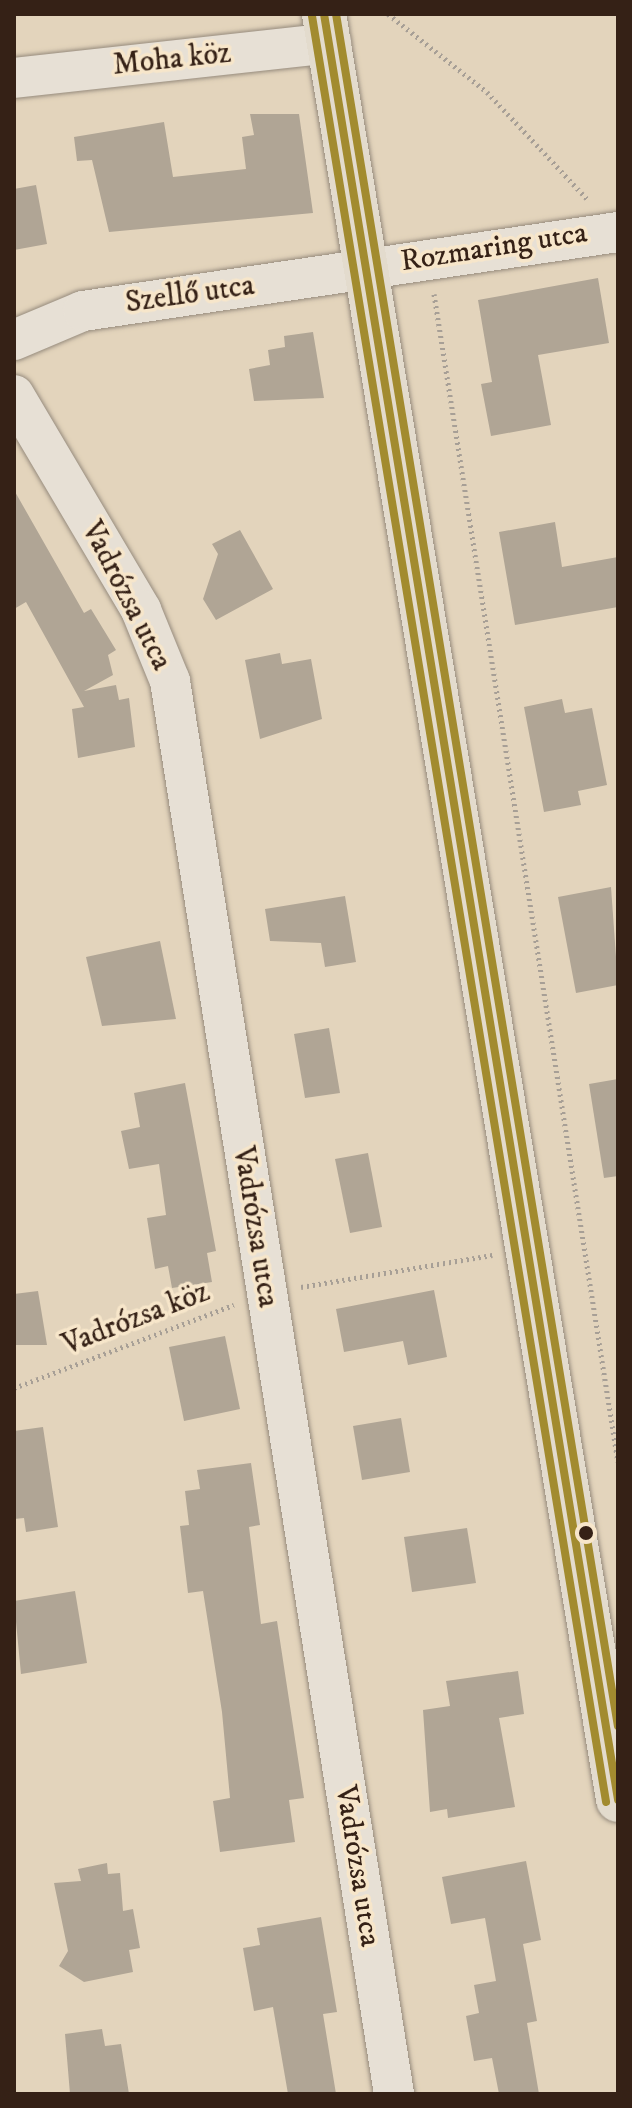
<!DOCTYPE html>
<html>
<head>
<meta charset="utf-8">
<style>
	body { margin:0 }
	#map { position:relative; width:632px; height:2108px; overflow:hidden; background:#e3d4bc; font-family:"IM FELL DW Pica",serif }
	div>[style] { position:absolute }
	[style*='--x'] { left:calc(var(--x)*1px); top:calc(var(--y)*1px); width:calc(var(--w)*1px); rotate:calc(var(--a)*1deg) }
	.building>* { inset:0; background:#b0a595 }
	.path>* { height:5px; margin-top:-2.5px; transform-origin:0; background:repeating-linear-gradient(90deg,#a79f96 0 2px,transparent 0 6px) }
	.roads { filter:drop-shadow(0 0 2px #968b7d) drop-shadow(0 0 2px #968b7d) }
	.minor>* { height:40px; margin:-20px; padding:0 20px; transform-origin:20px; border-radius:20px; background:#e7e0d5 }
	.major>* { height:44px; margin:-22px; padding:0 22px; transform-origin:22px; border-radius:22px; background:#e3dbcd }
	.bus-1>* { height:8px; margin:-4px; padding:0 4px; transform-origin:4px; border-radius:4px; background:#a28b2f }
	.bus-2>* { height:8px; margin:-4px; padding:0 4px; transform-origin:4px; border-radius:4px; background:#a28b2f }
	.bus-3>* { height:8px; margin:-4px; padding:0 4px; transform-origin:4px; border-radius:4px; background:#a28b2f }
	.dots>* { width:22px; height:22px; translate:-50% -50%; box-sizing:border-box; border:4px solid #f7e6ca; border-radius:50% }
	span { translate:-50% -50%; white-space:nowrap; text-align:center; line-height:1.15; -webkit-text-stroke:7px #f7e6ca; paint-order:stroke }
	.street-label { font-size:30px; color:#352116 }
	.frame { position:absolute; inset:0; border:16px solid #352116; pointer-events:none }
</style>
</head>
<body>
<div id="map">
	<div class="building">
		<i style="clip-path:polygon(250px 114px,299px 114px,313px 213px,109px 232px,92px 160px,77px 161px,74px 137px,164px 122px,173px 177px,246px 169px,242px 137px,254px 135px)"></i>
		<i style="clip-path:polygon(36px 185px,47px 244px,14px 250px,14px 189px)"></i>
		<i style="clip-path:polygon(598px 278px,609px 343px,538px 355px,551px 425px,491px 436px,481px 384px,492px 382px,478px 300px)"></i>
		<i style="clip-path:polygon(313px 332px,324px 398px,254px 401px,249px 369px,270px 365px,268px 350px,285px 347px,284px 336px)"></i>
		<i style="clip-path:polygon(14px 490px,84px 613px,91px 609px,116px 650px,108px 655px,113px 675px,84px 691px,116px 685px,119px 700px,129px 698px,135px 747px,78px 758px,72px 709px,84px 707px,26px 602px,14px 609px)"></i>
		<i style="clip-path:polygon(555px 522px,562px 567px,618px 557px,618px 607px,515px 625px,499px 532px)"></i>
		<i style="clip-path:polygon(240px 530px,273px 589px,216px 620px,203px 599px,218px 554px,212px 544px)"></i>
		<i style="clip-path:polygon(280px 653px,282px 664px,311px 659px,322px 719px,260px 739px,245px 660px)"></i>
		<i style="clip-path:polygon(562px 699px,565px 713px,592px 708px,607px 785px,578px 791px,581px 805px,544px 812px,524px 707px)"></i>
		<i style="clip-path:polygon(611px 887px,618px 985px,576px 993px,558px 897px)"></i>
		<i style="clip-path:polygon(345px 896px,356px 962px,325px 967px,321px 943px,270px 941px,265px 909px)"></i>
		<i style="clip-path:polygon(160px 941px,176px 1019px,102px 1026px,86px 957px)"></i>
		<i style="clip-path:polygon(329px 1028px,340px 1093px,305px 1098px,294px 1034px)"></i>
		<i style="clip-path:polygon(618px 1079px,618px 1176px,604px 1178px,589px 1084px)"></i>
		<i style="clip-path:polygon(185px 1083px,216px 1251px,207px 1253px,212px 1282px,172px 1288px,168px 1266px,155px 1269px,147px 1218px,166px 1215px,159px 1164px,129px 1169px,121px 1131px,140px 1127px,134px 1093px)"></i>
		<i style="clip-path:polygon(368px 1153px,382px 1227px,350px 1233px,335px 1159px)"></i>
		<i style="clip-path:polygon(434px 1290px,447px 1357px,408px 1365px,403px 1341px,344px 1352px,336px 1309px)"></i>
		<i style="clip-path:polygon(38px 1291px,47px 1345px,14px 1345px,14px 1294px)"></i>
		<i style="clip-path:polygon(225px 1336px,240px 1409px,184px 1421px,169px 1347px)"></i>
		<i style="clip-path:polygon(401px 1418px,410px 1472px,362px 1480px,353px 1426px)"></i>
		<i style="clip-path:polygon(43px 1427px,58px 1527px,26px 1532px,24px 1518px,14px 1519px,14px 1431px)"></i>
		<i style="clip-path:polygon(251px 1463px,260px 1525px,249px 1527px,261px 1624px,277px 1621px,304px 1798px,289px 1800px,295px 1842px,220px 1852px,213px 1801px,230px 1798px,222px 1712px,203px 1591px,188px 1593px,180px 1526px,189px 1525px,185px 1491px,200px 1489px,197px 1470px)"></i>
		<i style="clip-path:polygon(467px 1528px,476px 1583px,412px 1592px,404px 1537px)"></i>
		<i style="clip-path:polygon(75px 1591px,87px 1663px,21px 1674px,14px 1601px)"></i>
		<i style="clip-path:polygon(518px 1671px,524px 1714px,499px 1718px,515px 1807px,448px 1818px,447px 1809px,430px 1812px,423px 1710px,450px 1706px,446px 1681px)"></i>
		<i style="clip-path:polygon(526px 1861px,541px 1940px,523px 1944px,537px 2021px,527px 2023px,539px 2094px,499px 2094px,492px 2058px,474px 2061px,466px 2016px,479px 2013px,474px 1985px,496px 1981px,485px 1918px,451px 1924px,442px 1877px)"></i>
		<i style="clip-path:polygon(107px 1863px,108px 1874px,120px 1873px,123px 1911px,133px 1909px,140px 1948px,129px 1950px,133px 1972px,84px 1982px,59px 1966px,68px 1951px,54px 1883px,81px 1881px,78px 1869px)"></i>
		<i style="clip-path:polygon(321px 1917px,337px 2012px,323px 2014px,336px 2094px,288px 2094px,273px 2007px,254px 2011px,243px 1948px,260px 1945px,257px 1928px)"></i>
		<i style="clip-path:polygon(102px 2029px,105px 2046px,121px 2044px,129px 2094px,70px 2094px,65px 2034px)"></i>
	</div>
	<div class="path">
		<i style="--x:388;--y:14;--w:126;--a:38.2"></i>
		<i style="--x:487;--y:92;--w:149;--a:46.9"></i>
		<i style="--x:434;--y:294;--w:1182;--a:81.05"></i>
		<i style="--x:301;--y:1287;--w:194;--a:-9.5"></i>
		<i style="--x:14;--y:1388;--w:235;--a:-20.7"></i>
	</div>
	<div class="roads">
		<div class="minor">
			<i style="--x:14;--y:78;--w:319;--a:-6.3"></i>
			<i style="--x:14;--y:340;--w:75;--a:-22.8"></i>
			<i style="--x:83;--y:311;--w:541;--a:-8.4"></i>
			<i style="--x:14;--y:395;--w:250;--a:59.4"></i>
			<i style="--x:141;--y:610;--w:77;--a:67.8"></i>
			<i style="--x:170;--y:681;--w:1431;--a:80.99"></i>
		</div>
		<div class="major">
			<i style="--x:324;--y:14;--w:1810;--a:80.65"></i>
		</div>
	</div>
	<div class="bus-1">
		<i style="--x:324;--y:14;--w:1810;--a:80.65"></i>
	</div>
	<div class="bus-2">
		<i style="--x:312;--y:16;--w:1810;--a:80.65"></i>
	</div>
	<div class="bus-3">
		<i style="--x:336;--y:14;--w:1735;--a:80.65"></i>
	</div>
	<div class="dots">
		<i style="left:586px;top:1533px;background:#352116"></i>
	</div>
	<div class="street-label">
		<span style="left:172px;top:60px;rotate:-6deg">Moha köz</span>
		<span style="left:494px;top:248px;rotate:-9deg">Rozmaring utca</span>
		<span style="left:190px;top:295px;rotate:-8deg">Szellő utca</span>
		<span style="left:126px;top:596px;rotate:63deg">Vadrózsa utca</span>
		<span style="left:255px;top:1227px;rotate:81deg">Vadrózsa utca</span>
		<span style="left:136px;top:1319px;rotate:-21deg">Vadrózsa köz</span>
		<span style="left:357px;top:1866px;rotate:81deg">Vadrózsa utca</span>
	</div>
	<div class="frame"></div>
</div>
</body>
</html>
